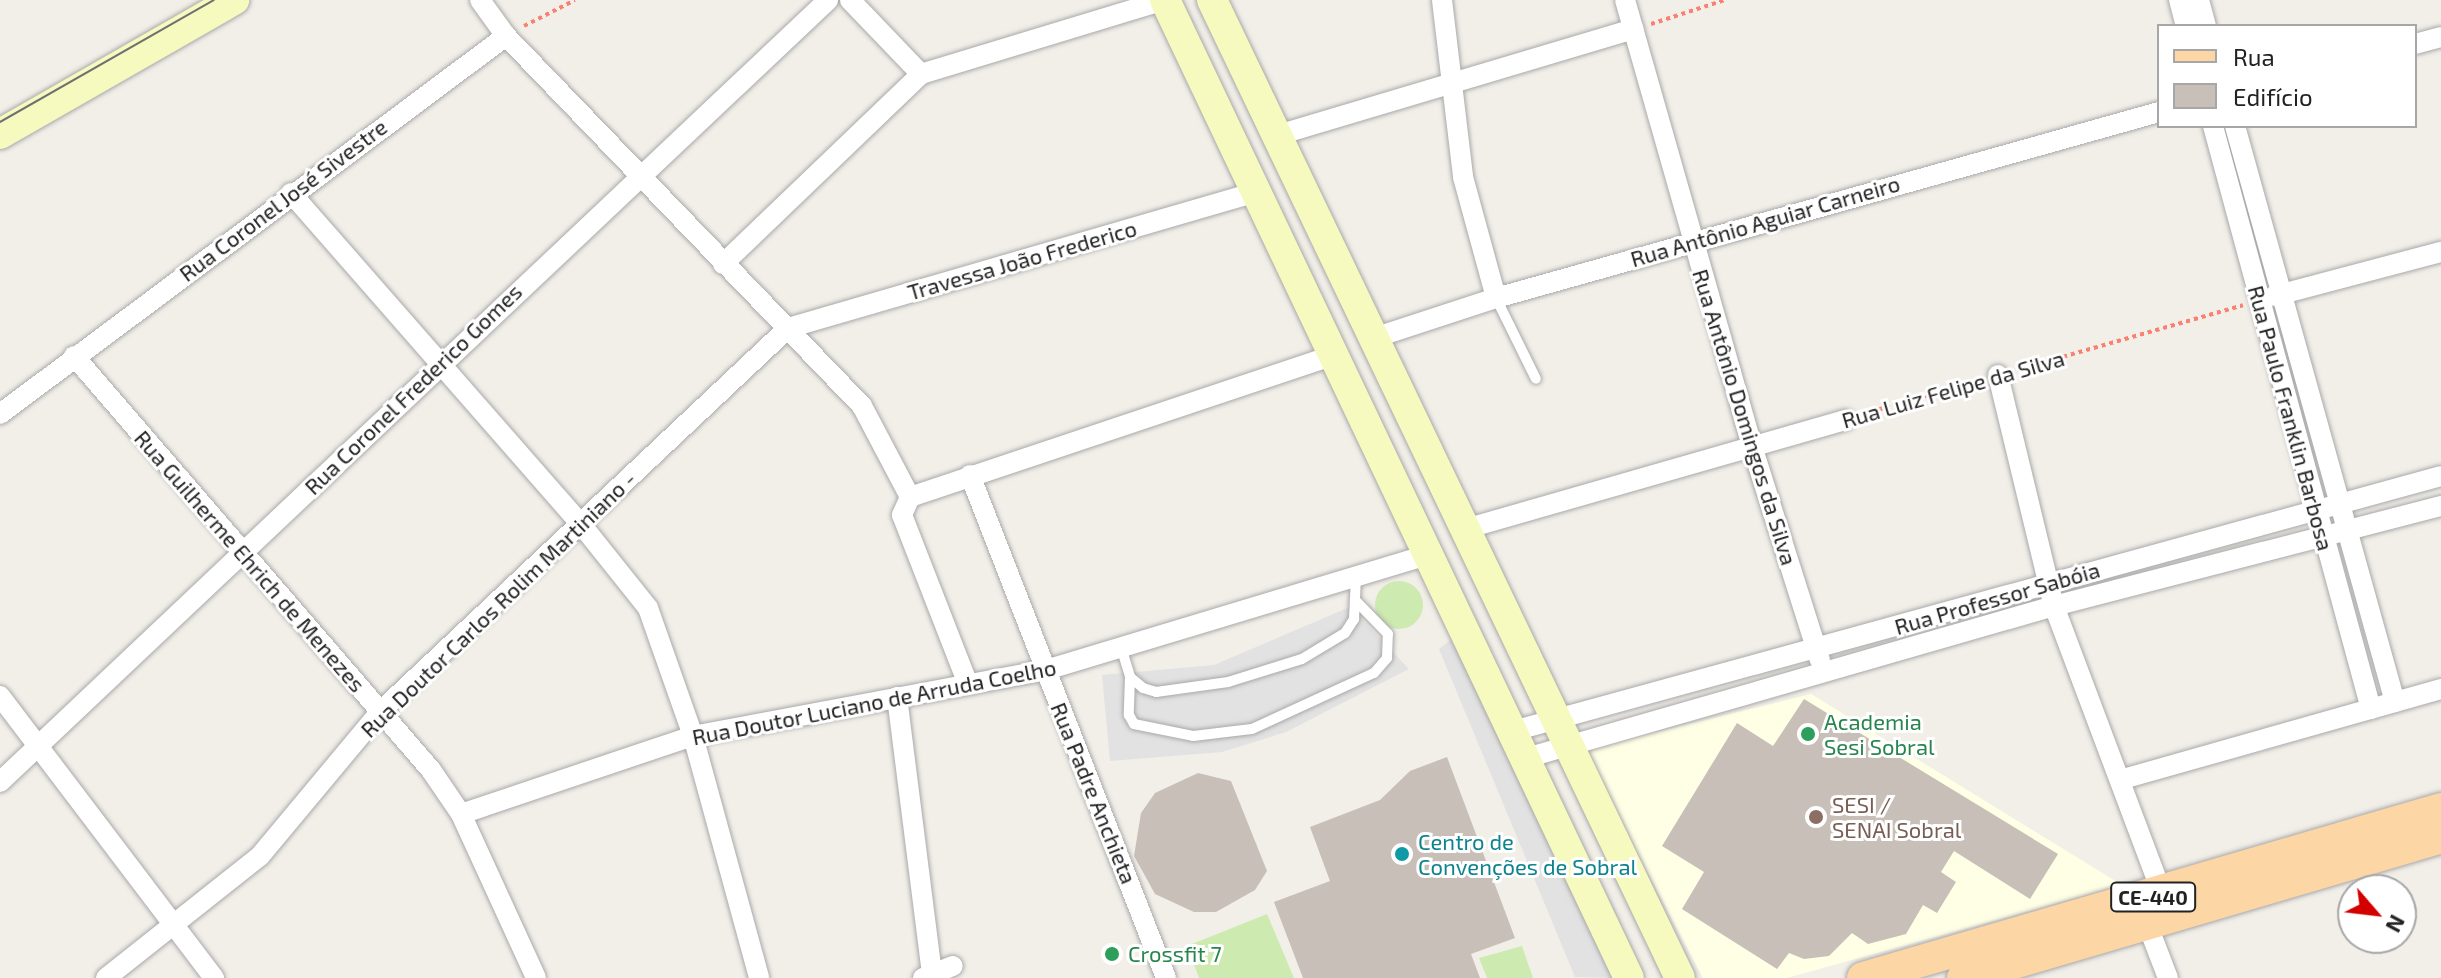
<!DOCTYPE html>
<html>
<head>
<meta charset="utf-8">
<style>
	body { margin:0 }
	#map { position:relative; width:2441px; height:978px; overflow:hidden; background:#f2efe9; font-family:"Exo 2",sans-serif }
	div>[style] { position:absolute }
	[style*='--x'] { left:calc(var(--x)*1px); top:calc(var(--y)*1px); width:calc(var(--w)*1px); rotate:calc(var(--a)*1deg) }
	.education>* { inset:0; background:#ffffe5 }
	.grass>* { inset:0; background:#cdebb0 }
	.round { border-radius:50% }
	.parking>* { inset:0; background:#e2e2e2 }
	.building>* { inset:0; background:#c7bfb8 }
	.path>* { height:4px; margin-top:-2px; transform-origin:0; background:repeating-linear-gradient(90deg,#fa8072 0 4px,transparent 0 8px) }
	.roads { filter:drop-shadow(0 0 2px #a9a9a9) drop-shadow(0 0 2px #a9a9a9) }
	.lane>* { height:10px; margin:-5px; padding:0 5px; transform-origin:5px; border-radius:5px; background:#fff }
	.street>* { height:20px; margin:-10px; padding:0 10px; transform-origin:10px; border-radius:10px; background:#fff }
	.secondary>* { height:30px; margin:-15px; padding:0 15px; transform-origin:15px; border-radius:15px; background:#f7fabf }
	.primary>* { height:32px; margin:-16px; padding:0 16px; transform-origin:16px; border-radius:16px; background:#fcd6a4 }
	.tram>* { height:2px; margin:-1px; padding:0 1px; transform-origin:1px; border-radius:1px; background:#707070 }
	.dots>* { width:22px; height:22px; translate:-50% -50%; box-sizing:border-box; border:4px solid #fff; border-radius:50% }
	span { translate:-50% -50%; white-space:nowrap; text-align:center; line-height:1.15; -webkit-text-stroke:6px #fff; paint-order:stroke }
	.shield-label span { padding:2px 6px; background:#fff; border:2px solid; border-radius:6px; -webkit-text-stroke-width:0 }
	.shield-label { font-size:20px; color:#222; font-weight:700 }
	.street-label { font-size:22px; color:#222 }
	.leisure-label { font-size:22px; color:#27864d }
	.left { translate:0 -50%; text-align:left }
	.education-label { font-size:22px; color:#785e54 }
	.culture-label { font-size:22px; color:#0d838f }
	.legend { position:absolute; left:2157px; top:24px; width:260px; height:104px; box-sizing:border-box; background:#fff; border:2px solid #a7a7a7; margin:0; padding:10px 14px; list-style:none; font-size:24px; color:#222 }
	.legend li { display:flex; align-items:center; gap:16px; height:40px }
	.legend b { width:40px; border:2px solid #a7a7a7 }
	.north { position:absolute; left:2337px; top:874px; width:80px; height:80px; box-sizing:border-box; background:#fff; border:2px solid #a7a7a7; border-radius:50%; rotate:118deg; font-size:22px; font-weight:700; line-height:32px; text-align:center; color:#222 }
	.north::after { content:''; display:block; margin:auto; width:28px; height:36px; background:#d40000; clip-path:polygon(50% 0,100% 100%,50% 72%,0 100%) }
</style>
</head>
<body>
<div id="map">
	<div class="education">
		<i style="clip-path:polygon(1811px 694px,2122px 885px,1787px 978px,1703px 978px,1584px 750px)"></i>
	</div>
	<div class="grass">
		<i class="round" style="left:1375px;top:581px;width:48px;height:48px"></i>
		<i style="clip-path:polygon(1267px 914px,1294px 978px,1199px 978px,1187px 946px)"></i>
		<i style="clip-path:polygon(1522px 946px,1533px 978px,1487px 978px,1479px 958px)"></i>
	</div>
	<div class="parking">
		<i style="clip-path:polygon(1350px 607px,1409px 669px,1286px 732px,1222px 752px,1110px 761px,1102px 675px,1214px 665px)"></i>
		<i style="clip-path:polygon(1458px 634px,1614px 978px,1575px 977px,1439px 649px)"></i>
	</div>
	<div class="building">
		<i style="clip-path:polygon(1804px 699px,2058px 854px,2030px 899px,1954px 851px,1941px 872px,1956px 882px,1937px 913px,1923px 905px,1906px 934px,1868px 944px,1852px 933px,1829px 956px,1804px 959px,1789px 953px,1777px 969px,1682px 909px,1704px 872px,1662px 846px,1737px 723px,1773px 746px)"></i>
		<i style="clip-path:polygon(1447px 757px,1515px 938px,1471px 954px,1480px 978px,1303px 978px,1274px 902px,1330px 881px,1310px 827px,1380px 800px,1410px 771px)"></i>
		<i style="clip-path:polygon(1198px 773px,1231px 781px,1267px 871px,1255px 890px,1216px 912px,1194px 912px,1155px 894px,1134px 856px,1141px 813px,1155px 793px)"></i>
	</div>
	<div class="path">
		<i style="--x:1651;--y:24;--w:78;--a:-18"></i>
		<i style="--x:524;--y:26;--w:57;--a:-27"></i>
		<i style="--x:2017;--y:370;--w:235;--a:-16"></i>
		<i style="--x:1863;--y:414;--w:123;--a:-16.1"></i>
	</div>
	<div class="roads">
		<div class="lane">
			<i style="--x:1496;--y:298;--w:90;--a:63.7"></i>
			<i style="--x:1121;--y:647;--w:31;--a:73"></i>
			<i style="--x:1130;--y:677;--w:17;--a:40"></i>
			<i style="--x:1143;--y:688;--w:14;--a:17"></i>
			<i style="--x:1156;--y:692;--w:73;--a:-7.9"></i>
			<i style="--x:1228;--y:682;--w:77;--a:-17.3"></i>
			<i style="--x:1302;--y:659;--w:50;--a:-31.2"></i>
			<i style="--x:1345;--y:633;--w:17;--a:-57"></i>
			<i style="--x:1354;--y:619;--w:42;--a:-87.3"></i>
			<i style="--x:1130;--y:677;--w:38;--a:92"></i>
			<i style="--x:1129;--y:715;--w:10;--a:61"></i>
			<i style="--x:1134;--y:724;--w:60;--a:11.5"></i>
			<i style="--x:1193;--y:736;--w:59;--a:-6.8"></i>
			<i style="--x:1252;--y:729;--w:134;--a:-24.7"></i>
			<i style="--x:1374;--y:673;--w:20;--a:-49"></i>
			<i style="--x:1387;--y:658;--w:24;--a:-88"></i>
			<i style="--x:1388;--y:634;--w:45;--a:-134.1"></i>
		</div>
		<div class="street">
			<i style="--x:480;--y:0;--w:44;--a:54.2"></i>
			<i style="--x:506;--y:36;--w:513;--a:46.1"></i>
			<i style="--x:862;--y:406;--w:103;--a:62.2"></i>
			<i style="--x:850;--y:0;--w:103;--a:46.2"></i>
			<i style="--x:1442;--y:0;--w:178;--a:83.2"></i>
			<i style="--x:1463;--y:177;--w:125;--a:74.7"></i>
			<i style="--x:1625;--y:0;--w:464;--a:74.1"></i>
			<i style="--x:1752;--y:446;--w:225;--a:72.4"></i>
			<i style="--x:2179;--y:0;--w:27;--a:75"></i>
			<i style="--x:2199;--y:0;--w:27;--a:75"></i>
			<i style="--x:2415;--y:44;--w:27;--a:-15"></i>
			<i style="--x:2213;--y:126;--w:604;--a:74.84"></i>
			<i style="--x:2235;--y:126;--w:598;--a:74.48"></i>
			<i style="--x:1278;--y:135;--w:371;--a:-16.6"></i>
			<i style="--x:291;--y:193;--w:440;--a:48.8"></i>
			<i style="--x:581;--y:524;--w:107;--a:51.4"></i>
			<i style="--x:648;--y:608;--w:136;--a:70.6"></i>
			<i style="--x:693;--y:736;--w:251;--a:74.7"></i>
			<i style="--x:723;--y:264;--w:274;--a:-43.8"></i>
			<i style="--x:921;--y:74;--w:254;--a:-16.9"></i>
			<i style="--x:2274;--y:296;--w:173;--a:-14.8"></i>
			<i style="--x:1374;--y:338;--w:128;--a:-18.2"></i>
			<i style="--x:1496;--y:298;--w:689;--a:-15.67"></i>
			<i style="--x:74;--y:356;--w:547;--a:49.23"></i>
			<i style="--x:431;--y:770;--w:53;--a:55.7"></i>
			<i style="--x:461;--y:814;--w:180;--a:65.4"></i>
			<i style="--x:1998;--y:375;--w:238;--a:76.4"></i>
			<i style="--x:2054;--y:606;--w:308;--a:69.4"></i>
			<i style="--x:0;--y:414;--w:632;--a:-36.76"></i>
			<i style="--x:970;--y:475;--w:540;--a:68.71"></i>
			<i style="--x:910;--y:497;--w:445;--a:-18.5"></i>
			<i style="--x:910;--y:497;--w:20;--a:114"></i>
			<i style="--x:902;--y:515;--w:181;--a:68.7"></i>
			<i style="--x:1465;--y:529;--w:396;--a:-16"></i>
			<i style="--x:0;--y:696;--w:354;--a:52.8"></i>
			<i style="--x:897;--y:697;--w:280;--a:82.8"></i>
			<i style="--x:1513;--y:731;--w:962;--a:-15.36"></i>
			<i style="--x:1526;--y:758;--w:549;--a:-16.06"></i>
			<i style="--x:2054;--y:606;--w:400;--a:-14.5"></i>
			<i style="--x:2123;--y:779;--w:330;--a:-15.8"></i>
			<i style="--x:0;--y:782;--w:1139;--a:-43.36"></i>
			<i style="--x:461;--y:814;--w:245;--a:-18.6"></i>
			<i style="--x:693;--y:736;--w:359;--a:-10.6"></i>
			<i style="--x:1046;--y:670;--w:398;--a:-16.8"></i>
			<i style="--x:2148;--y:926;--w:56;--a:69"></i>
			<i style="--x:106;--y:978;--w:196;--a:-38.4"></i>
			<i style="--x:260;--y:856;--w:187;--a:-50.2"></i>
			<i style="--x:380;--y:712;--w:560;--a:-43.26"></i>
			<i style="--x:788;--y:328;--w:488;--a:-16.2"></i>
			<i style="--x:923;--y:978;--w:32;--a:-22"></i>
		</div>
		<div class="secondary">
			<i style="--x:1165;--y:0;--w:1082;--a:64.62"></i>
			<i style="--x:1212;--y:0;--w:1084;--a:64.43"></i>
			<i style="--x:0;--y:134;--w:270;--a:-29.8"></i>
		</div>
		<div class="primary">
			<i style="--x:1863;--y:978;--w:602;--a:-16.3"></i>
			<i style="--x:1963;--y:978;--w:498;--a:-16.4"></i>
		</div>
	</div>
	<div class="tram">
		<i style="--x:0;--y:122;--w:246;--a:-29.7"></i>
	</div>
	<div class="dots">
		<i style="left:1808px;top:734px;background:#2e9e5b"></i>
		<i style="left:1816px;top:817px;background:#8d6e63"></i>
		<i style="left:1402px;top:854px;background:#0f9aa8"></i>
		<i style="left:1112px;top:954px;background:#2e9e5b"></i>
	</div>
	<div class="shield-label">
		<span style="left:2153px;top:897px">CE-440</span>
	</div>
	<div class="street-label">
		<span style="left:283px;top:200px;rotate:-37deg">Rua Coronel José Sivestre</span>
		<span style="left:1765px;top:221px;rotate:-16deg">Rua Antônio Aguiar Carneiro</span>
		<span style="left:1022px;top:260px;rotate:-16deg">Travessa João Frederico</span>
		<span style="left:413px;top:389px;rotate:-44deg">Rua Coronel Frederico Gomes</span>
		<span style="left:1953px;top:389px;rotate:-16deg">Rua Luiz Felipe da Silva</span>
		<span style="left:1745px;top:417px;rotate:73deg">Rua Antônio Domingos da Silva</span>
		<span style="left:2291px;top:418px;rotate:75deg">Rua Paulo Franklin Barbosa</span>
		<span style="left:250px;top:561px;rotate:49deg">Rua Guilherme Ehrich de Menezes</span>
		<span style="left:1997px;top:598px;rotate:-16deg">Rua Professor Sabóia</span>
		<span style="left:498px;top:604px;rotate:-44deg">Rua Doutor Carlos Rolim Martiniano -</span>
		<span style="left:874px;top:702px;rotate:-11deg">Rua Doutor Luciano de Arruda Coelho</span>
		<span style="left:1094px;top:793px;rotate:68deg">Rua Padre Anchieta</span>
	</div>
	<div class="leisure-label">
		<span class="left" style="left:1824px;top:734px">Academia<br>Sesi Sobral</span>
		<span class="left" style="left:1128px;top:954px">Crossfit 7</span>
	</div>
	<div class="education-label">
		<span class="left" style="left:1832px;top:817px">SESI /<br>SENAI Sobral</span>
	</div>
	<div class="culture-label">
		<span class="left" style="left:1418px;top:854px">Centro de<br>Convenções de Sobral</span>
	</div>
	<ul class="legend">
	<li><b style="height:10px;background:#fcd6a4"></b>Rua</li>
	<li><b style="height:22px;background:#c7bfb8"></b>Edifício</li>
	</ul>
	<div class="north">N</div>
</div>
</body>
</html>
